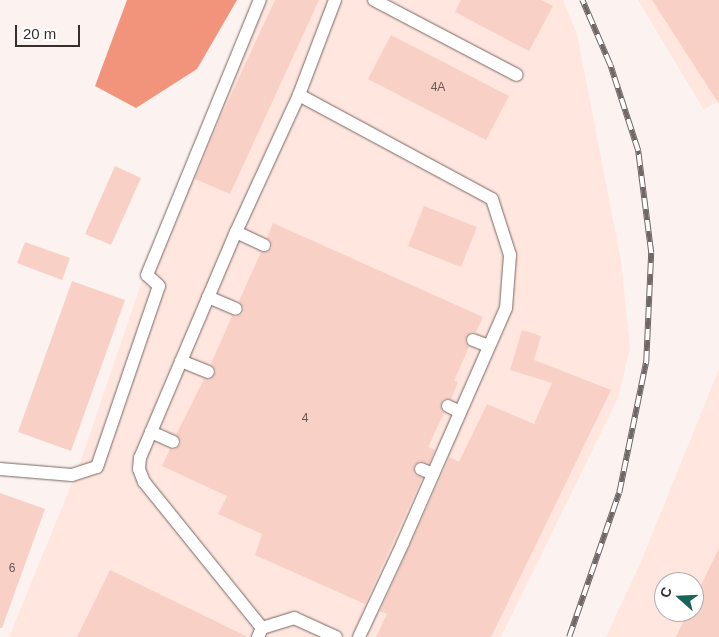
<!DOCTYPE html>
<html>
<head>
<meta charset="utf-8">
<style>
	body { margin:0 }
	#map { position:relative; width:719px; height:637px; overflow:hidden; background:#fcf3f1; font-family:Arial,sans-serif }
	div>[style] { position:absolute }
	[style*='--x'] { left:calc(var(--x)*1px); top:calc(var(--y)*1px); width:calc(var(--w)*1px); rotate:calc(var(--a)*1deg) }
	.built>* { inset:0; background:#ffe6df }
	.forest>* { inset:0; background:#f2947b }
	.building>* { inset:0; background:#f9d0c6 }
	.roads { filter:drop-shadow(0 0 1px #796661) drop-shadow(0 0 1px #796661) }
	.service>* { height:12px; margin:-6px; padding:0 6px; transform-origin:6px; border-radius:6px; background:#fff }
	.rail>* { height:5.5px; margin-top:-2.75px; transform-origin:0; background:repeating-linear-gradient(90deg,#fff 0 11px,#716866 0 22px); box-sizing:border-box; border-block:1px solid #716866 }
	span { translate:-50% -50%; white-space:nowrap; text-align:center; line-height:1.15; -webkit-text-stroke:5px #fff; paint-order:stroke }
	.number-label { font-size:12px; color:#685753 }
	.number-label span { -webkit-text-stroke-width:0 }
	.north { position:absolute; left:654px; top:572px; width:50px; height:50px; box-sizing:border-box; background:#fff; border:1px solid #afacab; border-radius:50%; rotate:290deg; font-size:14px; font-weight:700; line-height:20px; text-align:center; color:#382f2d }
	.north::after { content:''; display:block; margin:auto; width:18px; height:22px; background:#18645c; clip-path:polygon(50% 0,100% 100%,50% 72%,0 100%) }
	.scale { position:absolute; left:15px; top:25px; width:65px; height:22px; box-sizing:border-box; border:2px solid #382f2d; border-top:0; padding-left:6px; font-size:15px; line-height:18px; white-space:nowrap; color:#382f2d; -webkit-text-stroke:4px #fff; paint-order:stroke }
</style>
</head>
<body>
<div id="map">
	<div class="built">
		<i style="clip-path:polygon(253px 0,563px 0,577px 34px,621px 261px,630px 348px,618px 398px,501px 637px,9px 637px,79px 466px,150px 257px)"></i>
		<i style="clip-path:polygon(638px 0,719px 0,719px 100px,704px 110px)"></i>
		<i style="clip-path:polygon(evenodd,719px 369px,719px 637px,606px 637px,640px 564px,719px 369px,664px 582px,694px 582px,694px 612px,664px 612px,664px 582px)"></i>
	</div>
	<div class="forest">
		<i style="clip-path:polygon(127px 0,237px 0,197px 69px,136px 108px,95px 86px)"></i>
	</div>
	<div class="building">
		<i style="clip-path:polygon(275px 0,319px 0,230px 194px,195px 179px,222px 114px)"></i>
		<i style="clip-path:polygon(461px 0,541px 0,553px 6px,529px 51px,455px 12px)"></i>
		<i style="clip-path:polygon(652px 0,719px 0,719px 104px)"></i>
		<i style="clip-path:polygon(391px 35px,509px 96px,486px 140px,368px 79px)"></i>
		<i style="clip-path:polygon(115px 166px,141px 178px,111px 245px,85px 234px)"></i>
		<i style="clip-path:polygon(424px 206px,477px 227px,461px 267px,408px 246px)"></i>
		<i style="clip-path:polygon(273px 223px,483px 317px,476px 332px,471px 332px,466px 337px,465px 342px,469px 347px,454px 381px,458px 382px,451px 399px,444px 399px,441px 403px,441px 410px,444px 413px,428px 447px,435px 450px,429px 464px,420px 461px,414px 465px,414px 474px,422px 478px,365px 604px,255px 555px,262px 534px,218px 514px,227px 496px,162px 466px,170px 449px,174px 450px,180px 446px,181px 441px,176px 435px,204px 379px,210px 380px,215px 375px,216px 370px,211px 364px,232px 316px,237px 317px,243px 313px,244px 308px,239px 301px,261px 252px,268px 252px,272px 248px,271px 241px,267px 238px)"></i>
		<i style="clip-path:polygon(25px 242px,70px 258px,62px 280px,17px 263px)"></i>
		<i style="clip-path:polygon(72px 281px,125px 300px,71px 451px,18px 432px)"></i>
		<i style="clip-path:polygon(522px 330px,541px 336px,534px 360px,611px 390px,491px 637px,376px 637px,387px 614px,380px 611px,450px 457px,459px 462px,487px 404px,534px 424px,552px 383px,510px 370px)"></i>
		<i style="clip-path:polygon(0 493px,45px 509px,2px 628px,0 628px)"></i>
		<i style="clip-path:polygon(719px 548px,719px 637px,676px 637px,688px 612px,694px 612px,694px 600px)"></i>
		<i style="clip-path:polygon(110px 570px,248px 637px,77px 637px)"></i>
	</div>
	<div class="roads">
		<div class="service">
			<i style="--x:335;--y:0;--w:102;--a:110.8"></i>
			<i style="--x:299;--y:95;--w:219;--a:28.3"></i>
			<i style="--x:492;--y:199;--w:59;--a:72.2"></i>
			<i style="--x:510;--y:255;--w:53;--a:94.3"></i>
			<i style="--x:506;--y:308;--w:257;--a:113.7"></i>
			<i style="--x:403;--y:543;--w:104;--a:115.1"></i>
			<i style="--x:374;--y:0;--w:161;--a:27.7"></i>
			<i style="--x:236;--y:232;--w:31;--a:25"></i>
			<i style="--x:208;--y:297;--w:30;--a:23"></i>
			<i style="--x:473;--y:340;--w:17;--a:21"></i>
			<i style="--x:181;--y:361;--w:29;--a:22"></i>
			<i style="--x:448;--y:406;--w:13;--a:27"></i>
			<i style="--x:151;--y:432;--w:24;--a:24"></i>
			<i style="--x:0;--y:469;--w:72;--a:4.8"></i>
			<i style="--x:72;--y:475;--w:26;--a:-18"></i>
			<i style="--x:97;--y:467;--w:191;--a:-71.1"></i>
			<i style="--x:159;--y:286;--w:16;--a:-137"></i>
			<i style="--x:147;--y:275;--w:297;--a:-67.7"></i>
			<i style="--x:421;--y:469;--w:13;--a:23"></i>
			<i style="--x:262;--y:628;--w:188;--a:-128.9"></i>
			<i style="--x:144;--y:482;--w:14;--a:-111"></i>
			<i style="--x:139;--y:469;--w:11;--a:-85"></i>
			<i style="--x:140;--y:458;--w:28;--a:-67"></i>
			<i style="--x:151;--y:432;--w:217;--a:-67"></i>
			<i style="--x:236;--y:232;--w:151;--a:-65.3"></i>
			<i style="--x:258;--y:637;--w:10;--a:-66"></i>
			<i style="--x:262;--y:628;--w:34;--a:-17"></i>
			<i style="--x:294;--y:618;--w:46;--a:24.3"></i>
		</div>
	</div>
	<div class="rail">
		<i style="--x:569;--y:637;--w:152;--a:-70.9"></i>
		<i style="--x:619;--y:493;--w:134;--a:-78.4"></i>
		<i style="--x:646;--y:362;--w:109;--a:-87.4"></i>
		<i style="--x:651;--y:253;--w:103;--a:-97.3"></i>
		<i style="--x:638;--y:151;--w:90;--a:-108"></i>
		<i style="--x:610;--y:65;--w:71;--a:-113.3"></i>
	</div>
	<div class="number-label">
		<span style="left:438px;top:88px">4А</span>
		<span style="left:305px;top:419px">4</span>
		<span style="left:12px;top:569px">6</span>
	</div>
	<div class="north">С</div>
	<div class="scale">20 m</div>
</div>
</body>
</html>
